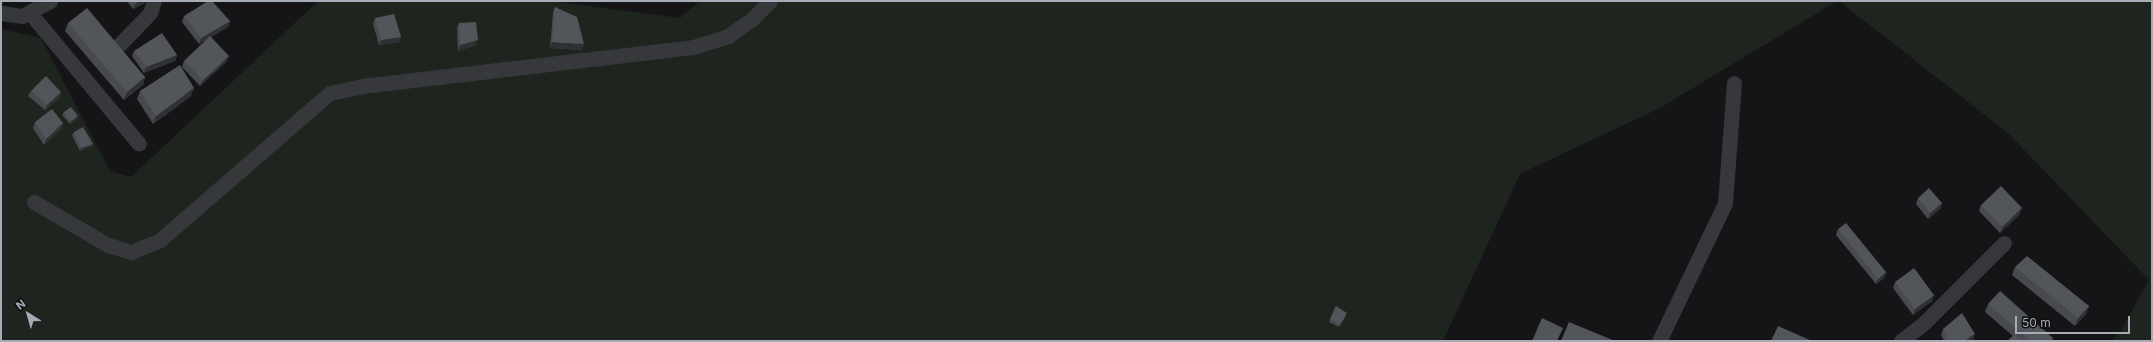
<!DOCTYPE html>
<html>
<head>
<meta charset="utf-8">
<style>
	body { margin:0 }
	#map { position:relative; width:2153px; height:342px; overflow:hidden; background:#151517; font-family:Inter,sans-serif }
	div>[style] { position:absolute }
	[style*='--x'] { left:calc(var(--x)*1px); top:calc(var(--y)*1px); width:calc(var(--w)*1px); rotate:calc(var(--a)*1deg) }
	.green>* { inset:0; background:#1d251e }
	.minor>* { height:15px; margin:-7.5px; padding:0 7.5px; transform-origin:7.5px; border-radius:7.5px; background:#36383c }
	.wall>* { inset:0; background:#484a4f }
	.shaded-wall>* { inset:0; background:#2f3134 }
	.building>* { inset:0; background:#52555a }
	span { translate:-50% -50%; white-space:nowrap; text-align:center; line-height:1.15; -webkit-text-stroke:3px #101012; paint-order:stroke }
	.frame { position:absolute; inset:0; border:2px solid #a7adb7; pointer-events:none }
	.north { position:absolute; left:8px; top:294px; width:40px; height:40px; -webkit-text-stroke:3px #101012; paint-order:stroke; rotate:323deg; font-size:11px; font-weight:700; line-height:16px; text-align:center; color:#a7adb7 }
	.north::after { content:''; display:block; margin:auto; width:14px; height:18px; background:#a7adb7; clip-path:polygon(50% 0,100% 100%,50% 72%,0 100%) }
	.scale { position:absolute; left:2015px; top:316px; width:115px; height:18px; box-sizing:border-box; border:2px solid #a7adb7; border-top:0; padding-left:5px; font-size:12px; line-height:14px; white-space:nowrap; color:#a7adb7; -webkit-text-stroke:3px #101012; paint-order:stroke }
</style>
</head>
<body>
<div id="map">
	<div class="green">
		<i style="clip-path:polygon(550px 1px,680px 18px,700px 1px,1837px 1px,1660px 108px,1520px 174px,1443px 341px,1px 341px,1px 29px,41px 38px,110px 171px,131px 177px,317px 2px)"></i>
		<i style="clip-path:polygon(1839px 1px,2152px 1px,2152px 341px,2111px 341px,2119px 334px,2149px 280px,2009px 134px)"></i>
	</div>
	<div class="minor">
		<i style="--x:1;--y:13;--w:21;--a:8"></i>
		<i style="--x:22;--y:16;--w:32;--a:-28"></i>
		<i style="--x:30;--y:13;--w:170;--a:50.2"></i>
		<i style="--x:120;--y:44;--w:43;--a:-45.9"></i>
		<i style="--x:150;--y:13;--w:13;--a:-72"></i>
		<i style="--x:34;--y:202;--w:86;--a:30.2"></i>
		<i style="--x:108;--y:245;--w:24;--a:17"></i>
		<i style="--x:131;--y:252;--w:31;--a:-22"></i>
		<i style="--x:160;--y:240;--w:225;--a:-40.9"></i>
		<i style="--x:330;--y:93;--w:33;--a:-12"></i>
		<i style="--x:362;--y:86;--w:333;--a:-6.7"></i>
		<i style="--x:693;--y:47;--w:37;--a:-17"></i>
		<i style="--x:728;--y:36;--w:28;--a:-35"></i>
		<i style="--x:751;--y:20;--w:27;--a:-45"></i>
		<i style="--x:1659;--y:341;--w:153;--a:-64.4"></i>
		<i style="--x:1725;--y:203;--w:120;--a:-85.7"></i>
		<i style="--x:1901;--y:341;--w:29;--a:-38"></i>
		<i style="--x:1924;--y:323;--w:113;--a:-45"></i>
	</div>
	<div class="wall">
		<i style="clip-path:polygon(127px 1px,148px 1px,133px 9px)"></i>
		<i style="clip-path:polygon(555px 7px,582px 50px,550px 48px,553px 12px)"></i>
		<i style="clip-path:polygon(184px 16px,230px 21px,228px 27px,211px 37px,227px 61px,200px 86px,182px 67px,184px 61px,209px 38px,199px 44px,182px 22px)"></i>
		<i style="clip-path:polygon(375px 18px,401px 37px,399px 42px,379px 45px,373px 24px)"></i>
		<i style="clip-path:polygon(68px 23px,145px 77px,143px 85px,124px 100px,65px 31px)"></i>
		<i style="clip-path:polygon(459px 23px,476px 45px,458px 51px,457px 28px)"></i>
		<i style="clip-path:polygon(134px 51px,177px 55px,175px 61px,144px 73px,132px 56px)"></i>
		<i style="clip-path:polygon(31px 91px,61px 92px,59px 98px,45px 110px,28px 96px)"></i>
		<i style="clip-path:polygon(140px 91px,191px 96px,153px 124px,137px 99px)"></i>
		<i style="clip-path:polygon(64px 112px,77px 119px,70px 124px,62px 115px)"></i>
		<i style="clip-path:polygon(35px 122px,63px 123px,61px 129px,44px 145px,33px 128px)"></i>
		<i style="clip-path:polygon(74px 132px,93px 144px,92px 146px,80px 151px,72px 135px)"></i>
		<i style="clip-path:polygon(1918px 198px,1942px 203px,1940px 209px,1928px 219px,1916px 204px)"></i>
		<i style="clip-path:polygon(1981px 205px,2020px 214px,2000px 233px,1979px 211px)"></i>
		<i style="clip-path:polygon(1838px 229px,1886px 272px,1884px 278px,1876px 284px,1836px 235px)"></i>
		<i style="clip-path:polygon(2015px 267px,2089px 306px,2086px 314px,2075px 326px,2012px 275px)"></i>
		<i style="clip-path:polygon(1895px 282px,1934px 295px,1932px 301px,1913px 315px,1893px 288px)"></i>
		<i style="clip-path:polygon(1988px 304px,2053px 338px,2052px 341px,2007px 341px,2013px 336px,1985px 312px)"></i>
		<i style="clip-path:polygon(1336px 306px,1346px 316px,1339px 327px,1329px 322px)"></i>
		<i style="clip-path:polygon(1943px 329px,1973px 340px,1971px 341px,1944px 341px,1941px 335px)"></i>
	</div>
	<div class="shaded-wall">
		<i style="clip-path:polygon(139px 1px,148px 1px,133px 9px,135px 4px)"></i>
		<i style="clip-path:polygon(230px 21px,228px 27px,199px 44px,201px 38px)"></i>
		<i style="clip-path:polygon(401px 37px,399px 42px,379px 45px,381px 40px)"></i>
		<i style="clip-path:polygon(478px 40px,476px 45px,458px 51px,460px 45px)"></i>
		<i style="clip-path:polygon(552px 42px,584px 44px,582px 50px,550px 48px)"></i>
		<i style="clip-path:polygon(177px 55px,175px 61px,144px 73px,146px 67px)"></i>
		<i style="clip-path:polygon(229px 56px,227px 61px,200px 86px,203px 80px)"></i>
		<i style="clip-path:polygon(145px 77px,143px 85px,124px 100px,127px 92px)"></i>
		<i style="clip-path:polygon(194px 88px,191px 96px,153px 124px,156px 116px)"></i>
		<i style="clip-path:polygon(61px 92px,59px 98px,45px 110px,47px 105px)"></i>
		<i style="clip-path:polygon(78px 116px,77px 119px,70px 124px,71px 121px)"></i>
		<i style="clip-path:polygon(63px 123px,61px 129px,44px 145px,46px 139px)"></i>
		<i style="clip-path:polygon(93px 144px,92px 146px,80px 151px,81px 148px)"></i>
		<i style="clip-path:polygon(1942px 203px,1940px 209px,1928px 219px,1930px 213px)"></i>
		<i style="clip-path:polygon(2022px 208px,2020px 214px,2000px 233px,2002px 227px)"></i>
		<i style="clip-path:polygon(1886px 272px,1884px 278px,1876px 284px,1878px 279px)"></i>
		<i style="clip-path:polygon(1934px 295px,1932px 301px,1913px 315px,1915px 309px)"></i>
		<i style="clip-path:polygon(2089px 306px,2086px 314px,2075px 326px,2078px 318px)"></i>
		<i style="clip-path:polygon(1975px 334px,1973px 340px,1971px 341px,1964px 341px)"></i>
	</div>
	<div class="building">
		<i style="clip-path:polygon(133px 1px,139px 1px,135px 4px)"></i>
		<i style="clip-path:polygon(208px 1px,212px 1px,230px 21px,201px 38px,184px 16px)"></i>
		<i style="clip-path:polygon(555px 7px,577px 17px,584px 44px,552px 42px)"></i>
		<i style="clip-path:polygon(87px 8px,145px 77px,127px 92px,68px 23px)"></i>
		<i style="clip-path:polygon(394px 14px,401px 37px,381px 40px,375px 18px)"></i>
		<i style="clip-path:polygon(476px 22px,478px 40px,460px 45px,459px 23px)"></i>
		<i style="clip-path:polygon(162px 33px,177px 55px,146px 67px,134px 51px)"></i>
		<i style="clip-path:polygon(210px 36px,229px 56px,203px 80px,184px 61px)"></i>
		<i style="clip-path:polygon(180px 65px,194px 88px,156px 116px,140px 91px)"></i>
		<i style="clip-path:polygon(46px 76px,61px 92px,47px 105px,31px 91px)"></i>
		<i style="clip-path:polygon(71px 107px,78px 116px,71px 121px,64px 112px)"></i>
		<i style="clip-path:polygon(52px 109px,63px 123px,46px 139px,35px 122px)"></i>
		<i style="clip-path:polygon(83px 127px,93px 144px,81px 148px,74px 132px)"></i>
		<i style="clip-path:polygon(2001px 186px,2022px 208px,2002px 227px,1981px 205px)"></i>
		<i style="clip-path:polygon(1929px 188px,1942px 203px,1930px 213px,1918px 198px)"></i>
		<i style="clip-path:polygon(1846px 223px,1886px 272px,1878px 279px,1838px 229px)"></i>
		<i style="clip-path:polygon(2027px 256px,2089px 306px,2078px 318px,2015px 267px)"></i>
		<i style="clip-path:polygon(1914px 268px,1934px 295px,1915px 309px,1895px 282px)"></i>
		<i style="clip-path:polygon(2000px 291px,2053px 338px,2050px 341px,2031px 341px,1988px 304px)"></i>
		<i style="clip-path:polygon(1336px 306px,1347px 313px,1340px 324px,1330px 319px)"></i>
		<i style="clip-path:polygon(1962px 313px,1975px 334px,1964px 341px,1948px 341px,1943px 329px)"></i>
		<i style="clip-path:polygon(1542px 318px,1563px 328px,1557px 341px,1532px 341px)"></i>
		<i style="clip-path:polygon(1569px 322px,1615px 341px,1561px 341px)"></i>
		<i style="clip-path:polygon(1778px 326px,1812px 341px,1771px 341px)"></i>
		<i style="clip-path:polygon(2014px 335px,2020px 341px,2007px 341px)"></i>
	</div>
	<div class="frame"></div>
	<div class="north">N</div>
	<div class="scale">50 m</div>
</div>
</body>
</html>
